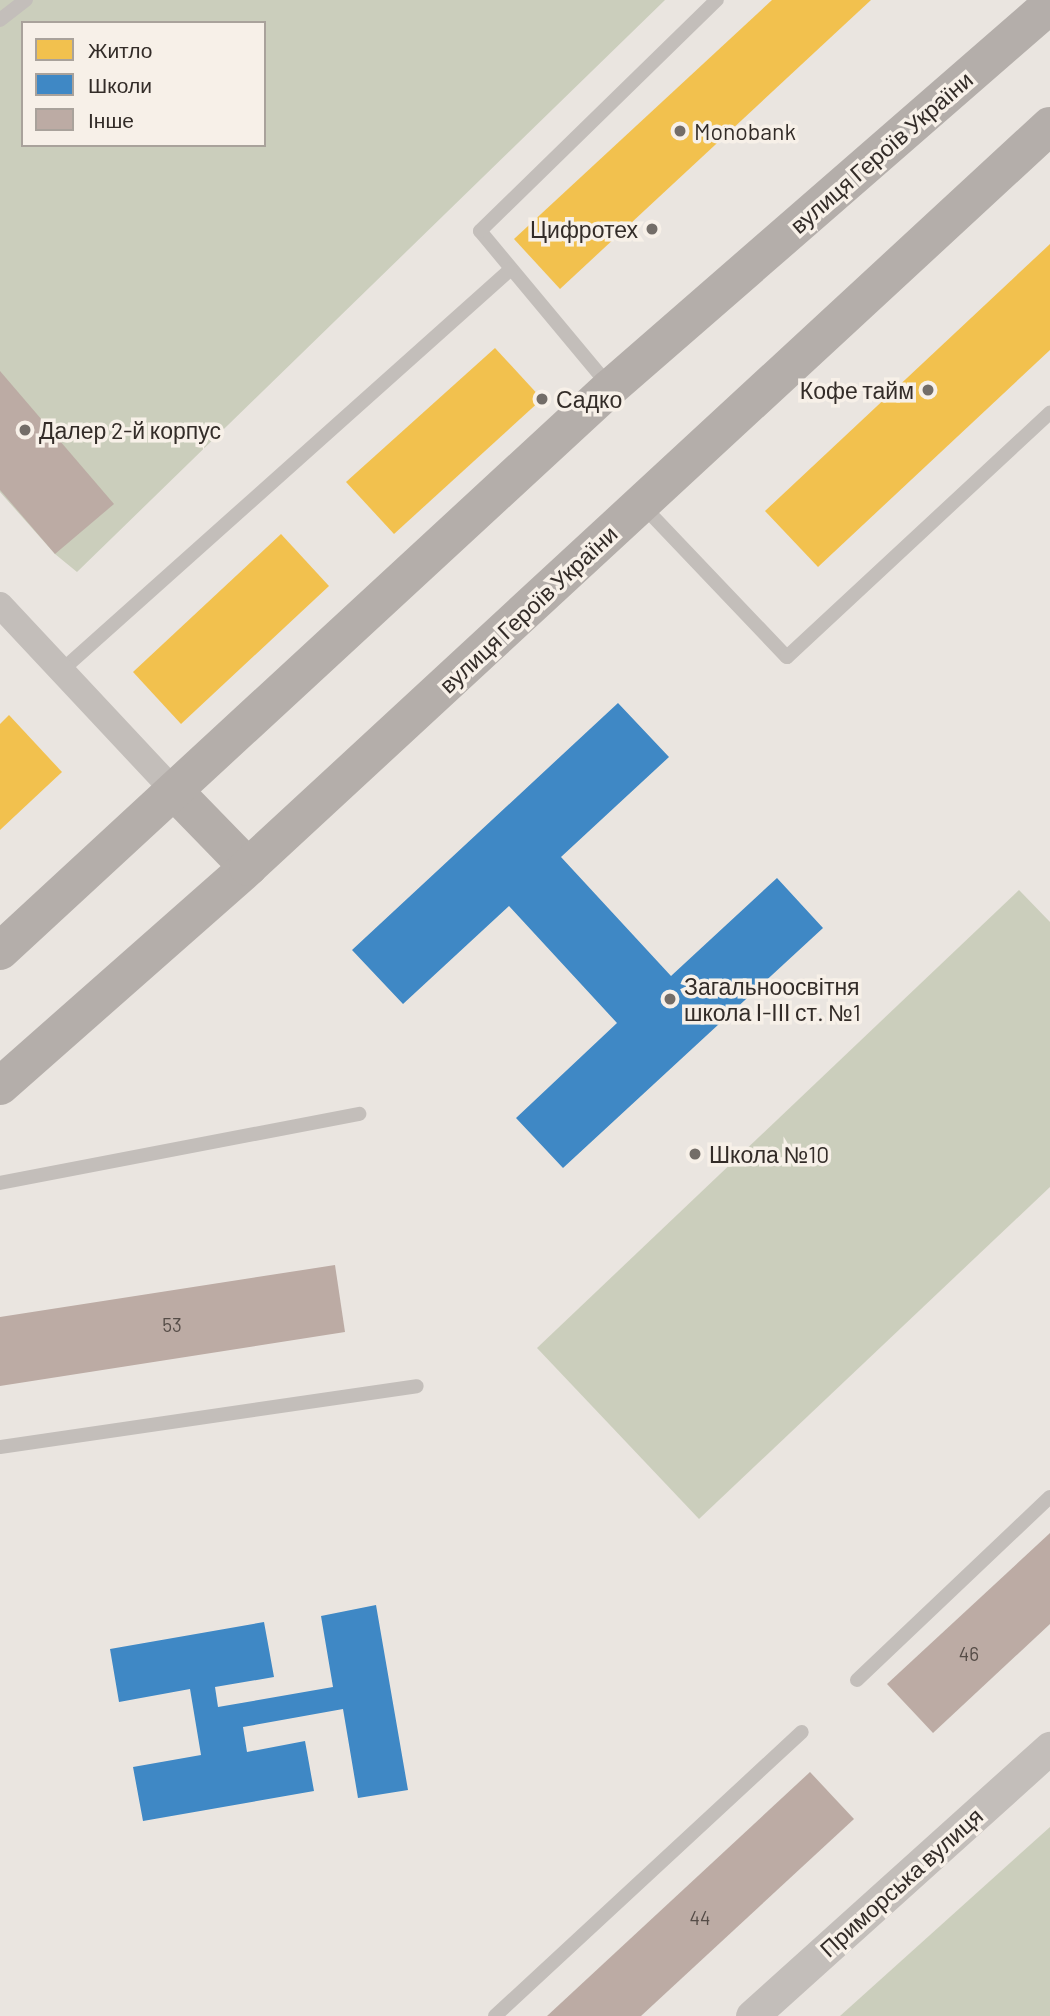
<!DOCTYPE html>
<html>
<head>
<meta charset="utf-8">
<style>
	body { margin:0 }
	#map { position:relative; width:1050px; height:2016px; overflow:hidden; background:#eae5e0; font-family:Barlow,sans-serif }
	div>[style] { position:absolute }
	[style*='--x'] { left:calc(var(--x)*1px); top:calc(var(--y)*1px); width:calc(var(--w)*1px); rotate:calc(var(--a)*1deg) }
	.green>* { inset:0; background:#cbcebc }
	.homes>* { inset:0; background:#f2c14e }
	.schools>* { inset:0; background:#3f88c5 }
	.building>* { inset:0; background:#bcaba4 }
	.service>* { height:14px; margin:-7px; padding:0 7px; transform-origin:7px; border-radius:7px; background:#c3beba }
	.minor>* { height:26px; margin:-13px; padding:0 13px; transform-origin:13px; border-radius:13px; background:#c3beba }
	.tertiary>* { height:33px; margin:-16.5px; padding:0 16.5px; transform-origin:16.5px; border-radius:16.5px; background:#c3beba }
	.secondary>* { height:38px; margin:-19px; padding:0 19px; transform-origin:19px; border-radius:19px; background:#b4aeaa }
	.dots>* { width:19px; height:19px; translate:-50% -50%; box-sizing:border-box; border:4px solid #f7f0e8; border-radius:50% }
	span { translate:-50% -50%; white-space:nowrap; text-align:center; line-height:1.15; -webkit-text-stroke:7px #f7f0e8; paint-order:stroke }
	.number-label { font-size:19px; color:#554c47 }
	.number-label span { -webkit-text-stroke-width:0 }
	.poi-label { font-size:23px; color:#332c28 }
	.left { translate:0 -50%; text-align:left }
	.right { translate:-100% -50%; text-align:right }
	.street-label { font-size:23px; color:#332c28 }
	.legend { position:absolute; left:21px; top:21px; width:245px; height:126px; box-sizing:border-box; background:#f7f0e8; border:2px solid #a9a29b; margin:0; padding:9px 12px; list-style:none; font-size:21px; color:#332c28 }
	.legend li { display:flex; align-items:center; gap:14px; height:35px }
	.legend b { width:35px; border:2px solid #a9a29b }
</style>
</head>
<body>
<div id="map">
	<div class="green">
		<i style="clip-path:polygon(evenodd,0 0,665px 0,77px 572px,55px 554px,0 492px,0 0,23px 23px,264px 23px,264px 145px,23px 145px,23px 23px)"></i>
		<i style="clip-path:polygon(1019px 890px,1050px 922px,1050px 1187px,699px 1519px,537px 1348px)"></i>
		<i style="clip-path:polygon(1050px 1827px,1050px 2016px,840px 2016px)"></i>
	</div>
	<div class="homes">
		<i style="clip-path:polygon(772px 0,871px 0,560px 289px,514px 239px)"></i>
		<i style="clip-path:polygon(1050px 244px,1050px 350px,818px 567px,765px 511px)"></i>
		<i style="clip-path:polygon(495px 348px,542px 399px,394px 534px,346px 482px)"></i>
		<i style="clip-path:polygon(281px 534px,329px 586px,181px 724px,133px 672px)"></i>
		<i style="clip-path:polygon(9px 715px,62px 772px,0 830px,0 724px)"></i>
	</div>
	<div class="schools">
		<i style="clip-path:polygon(618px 703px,669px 757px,561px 857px,671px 976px,777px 878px,823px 928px,563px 1168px,516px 1118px,617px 1023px,509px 906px,403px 1004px,352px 950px)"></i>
		<i style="clip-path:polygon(376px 1605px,408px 1790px,358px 1798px,343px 1709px,243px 1727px,247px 1752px,305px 1741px,314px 1791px,143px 1821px,133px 1767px,201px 1755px,190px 1689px,119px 1702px,110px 1649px,264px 1622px,274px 1677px,215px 1687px,218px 1707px,333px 1687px,321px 1616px)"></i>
	</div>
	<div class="building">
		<i style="clip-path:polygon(0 371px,114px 504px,55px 554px,0 490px)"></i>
		<i style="clip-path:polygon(335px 1265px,345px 1332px,0 1386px,0 1317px)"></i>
		<i style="clip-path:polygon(1050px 1533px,1050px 1624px,933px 1733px,887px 1684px)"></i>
		<i style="clip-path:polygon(810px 1772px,854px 1819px,641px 2016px,547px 2016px)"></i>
	</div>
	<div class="service">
		<i style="--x:0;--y:20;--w:33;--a:-38"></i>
		<i style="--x:610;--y:387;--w:203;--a:-129.8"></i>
		<i style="--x:480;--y:231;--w:331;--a:-44.3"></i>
		<i style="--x:642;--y:505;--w:210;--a:46.4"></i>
		<i style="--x:787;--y:657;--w:359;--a:-42.9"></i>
		<i style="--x:61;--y:671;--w:603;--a:-41.78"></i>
		<i style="--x:0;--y:1183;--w:366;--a:-10.9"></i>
		<i style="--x:0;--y:1447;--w:421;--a:-8.3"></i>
		<i style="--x:857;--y:1680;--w:266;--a:-43.5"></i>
		<i style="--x:495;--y:2016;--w:418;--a:-42.8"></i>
	</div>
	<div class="minor">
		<i style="--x:0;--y:605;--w:255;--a:46.9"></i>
	</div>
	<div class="tertiary">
		<i style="--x:752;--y:2016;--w:401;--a:-42"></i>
	</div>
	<div class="secondary">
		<i style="--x:174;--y:791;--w:106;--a:45.8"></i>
		<i style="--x:0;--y:951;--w:830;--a:-42.71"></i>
		<i style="--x:610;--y:388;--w:583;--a:-41.04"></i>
		<i style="--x:0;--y:1086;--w:331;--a:-41.4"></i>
		<i style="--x:248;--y:867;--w:1092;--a:-42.74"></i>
	</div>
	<div class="dots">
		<i style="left:680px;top:131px;background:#736d68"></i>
		<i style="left:652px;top:229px;background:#736d68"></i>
		<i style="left:928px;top:390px;background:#736d68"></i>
		<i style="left:542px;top:399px;background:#736d68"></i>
		<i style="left:25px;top:430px;background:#736d68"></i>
		<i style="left:670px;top:999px;background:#736d68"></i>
		<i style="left:695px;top:1154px;background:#736d68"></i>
	</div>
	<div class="number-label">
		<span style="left:172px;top:1325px">53</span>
		<span style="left:969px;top:1654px">46</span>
		<span style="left:700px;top:1918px">44</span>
	</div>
	<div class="poi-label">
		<span class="left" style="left:694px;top:131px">Monobank</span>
		<span class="right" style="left:638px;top:229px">Цифротех</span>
		<span class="right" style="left:914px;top:390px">Кофе тайм</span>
		<span class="left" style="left:556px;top:399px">Садко</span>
		<span class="left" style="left:39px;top:430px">Далер 2-й корпус</span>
		<span class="left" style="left:684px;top:999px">Загальноосвітня<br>школа І-ІІІ ст. №1</span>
		<span class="left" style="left:709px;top:1154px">Школа №10</span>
	</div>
	<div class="street-label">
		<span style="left:881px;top:152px;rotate:-41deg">вулиця Героїв України</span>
		<span style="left:528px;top:609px;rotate:-43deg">вулиця Героїв України</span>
		<span style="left:901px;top:1882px;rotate:-42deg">Приморська вулиця</span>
	</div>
	<ul class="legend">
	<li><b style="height:19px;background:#f2c14e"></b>Житло</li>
	<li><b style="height:19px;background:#3f88c5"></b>Школи</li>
	<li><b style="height:19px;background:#bcaba4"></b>Інше</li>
	</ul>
</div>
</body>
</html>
